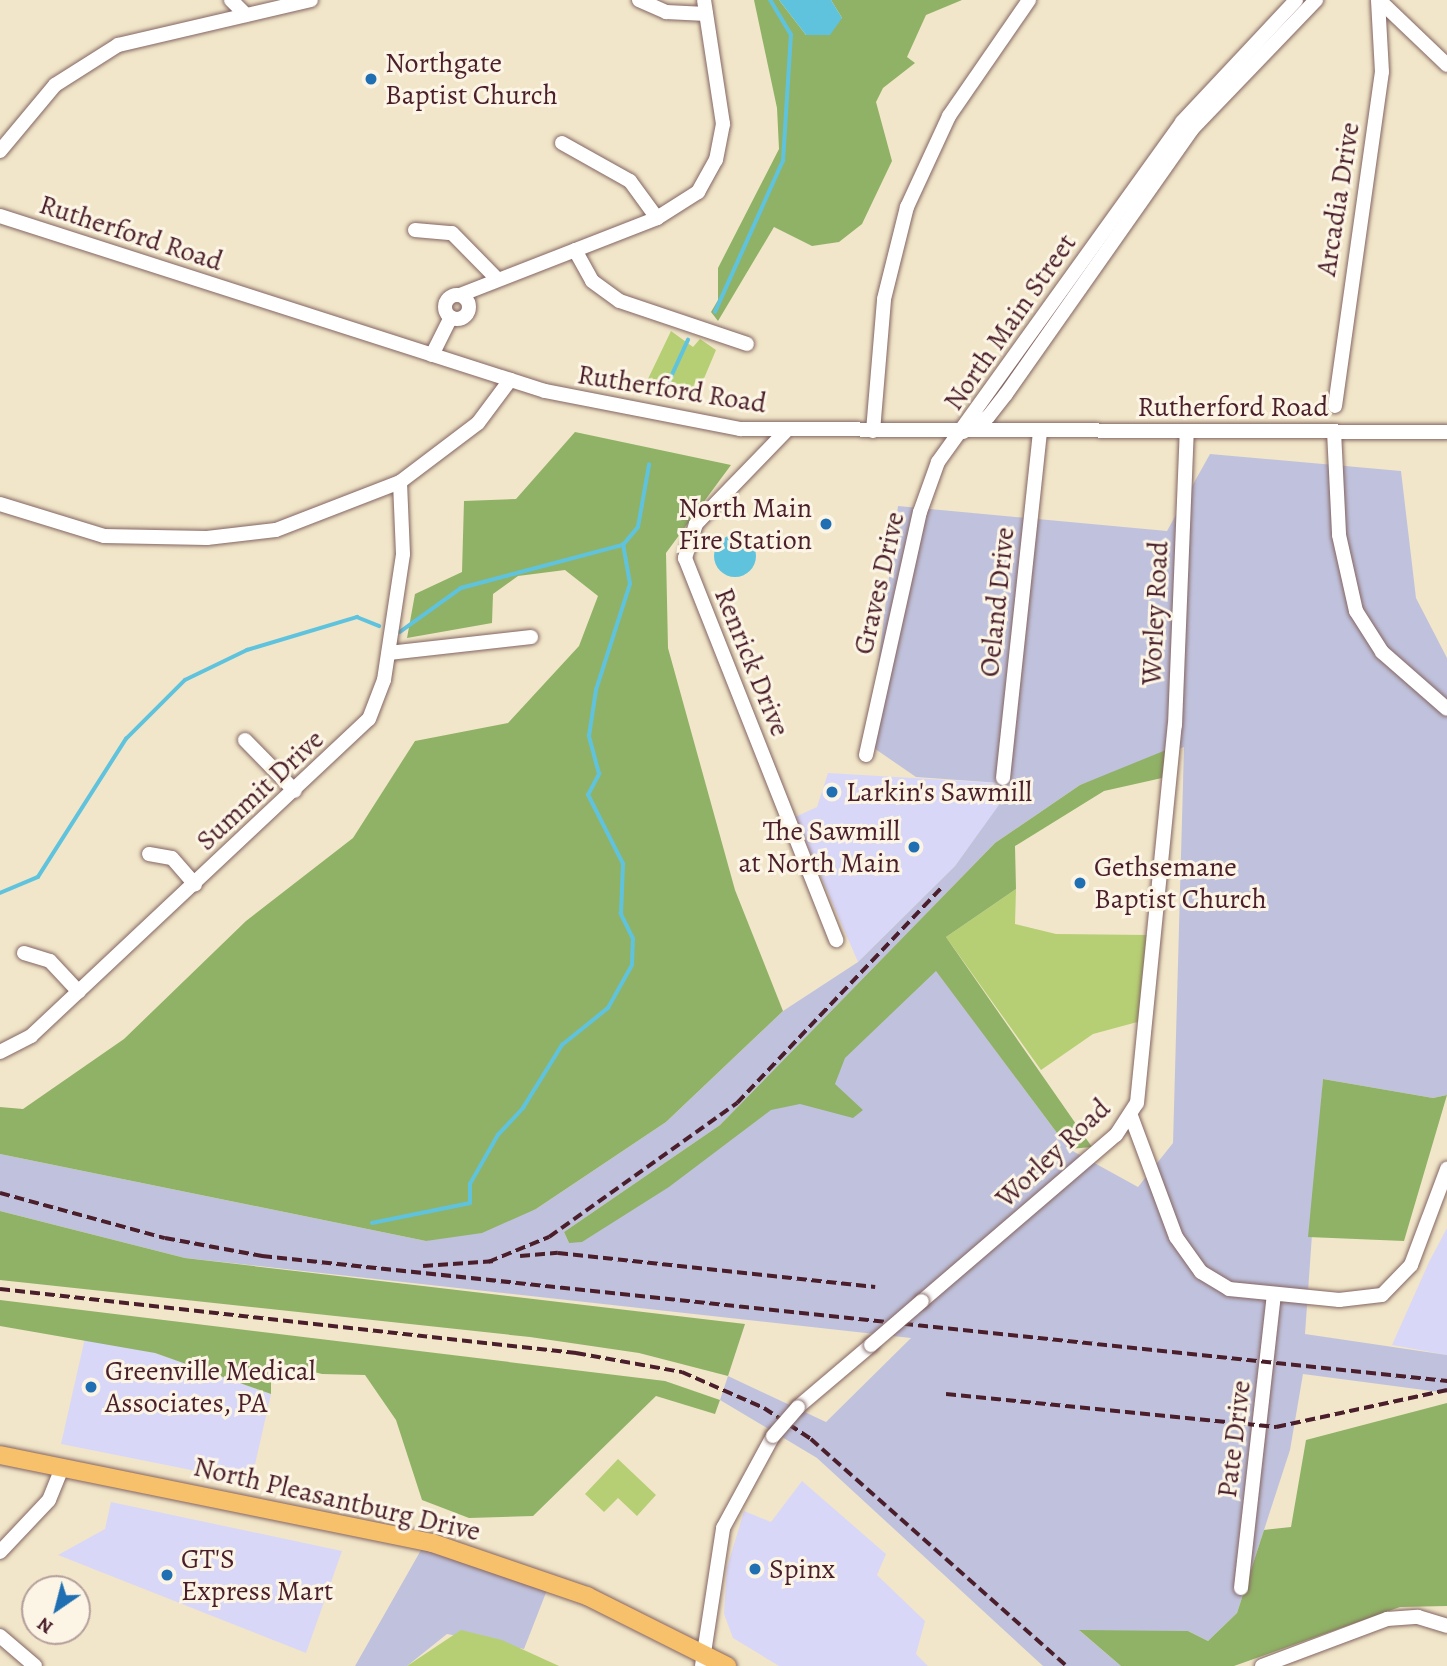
<!DOCTYPE html>
<html>
<head>
<meta charset="utf-8">
<style>
	body { margin:0 }
	#map { position:relative; width:1447px; height:1666px; overflow:hidden; background:#f1e6c9; font-family:Alegreya,serif }
	div>[style] { position:absolute }
	[style*='--x'] { left:calc(var(--x)*1px); top:calc(var(--y)*1px); width:calc(var(--w)*1px); rotate:calc(var(--a)*1deg) }
	.built>* { inset:0; background:#d9d7f7 }
	.industrial>* { inset:0; background:#c0c2dd }
	.green>* { inset:0; background:#b6cf74 }
	.forest>* { inset:0; background:#90b266 }
	.water>* { inset:0; background:#60c3de }
	.round { border-radius:50% }
	.stream>* { height:3.5px; margin:-1.75px; padding:0 1.75px; transform-origin:1.75px; border-radius:1.75px; background:#60c3de }
	.roads { filter:drop-shadow(0 0 2px #846562) drop-shadow(0 0 2px #846562) }
	.minor>* { height:14px; margin:-7px; padding:0 7px; transform-origin:7px; border-radius:7px; background:#fff }
	.minor>.ring { margin:-7px; padding:0; box-sizing:content-box; background:none; border:14px solid #fff; border-radius:50% }
	.major>* { height:18px; margin:-9px; padding:0 9px; transform-origin:9px; border-radius:9px; background:#f7c06b }
	.rail>* { height:3.5px; margin-top:-1.75px; transform-origin:0; background:repeating-linear-gradient(90deg,#4a1f2b 0 10px,transparent 0 15px) }
	.bridges { filter:drop-shadow(0 0 2px #846562) drop-shadow(0 0 2px #846562) }
	.minor-bridge>* { height:14px; margin:-7px; padding:0 7px; transform-origin:7px; border-radius:7px; background:#fff }
	.dots>* { width:19px; height:19px; translate:-50% -50%; box-sizing:border-box; border:4px solid #fcf5e5; border-radius:50% }
	span { translate:-50% -50%; white-space:nowrap; text-align:center; line-height:1.15; -webkit-text-stroke:6px #fcf5e5; paint-order:stroke }
	.poi-label { font-size:28px; color:#4a1f2b }
	.left { translate:0 -50%; text-align:left }
	.right { translate:-100% -50%; text-align:right }
	.street-label { font-size:28px; color:#4a1f2b }
	.north { position:absolute; left:21px; top:1575px; width:70px; height:70px; box-sizing:border-box; background:#fcf5e5; border:2px solid #b59f9b; border-radius:50%; rotate:215deg; font-size:19px; font-weight:700; line-height:28px; text-align:center; color:#4a1f2b }
	.north::after { content:''; display:block; margin:auto; width:24px; height:32px; background:#1f6fb2; clip-path:polygon(50% 0,100% 100%,50% 72%,0 100%) }
</style>
</head>
<body>
<div id="map">
	<div class="built">
		<i style="clip-path:polygon(828px 773px,1015px 784px,955px 866px,858px 962px,795px 817px,817px 807px)"></i>
		<i style="clip-path:polygon(1447px 1228px,1447px 1355px,1392px 1345px,1429px 1262px)"></i>
		<i style="clip-path:polygon(85px 1338px,155px 1353px,271px 1394px,251px 1482px,61px 1444px)"></i>
		<i style="clip-path:polygon(802px 1481px,886px 1554px,877px 1575px,925px 1621px,916px 1654px,928px 1666px,779px 1666px,733px 1638px,724px 1614px,727px 1568px,744px 1511px,771px 1522px)"></i>
		<i style="clip-path:polygon(111px 1502px,342px 1551px,306px 1653px,58px 1555px,105px 1529px)"></i>
	</div>
	<div class="industrial">
		<i style="clip-path:polygon(evenodd,1210px 454px,1401px 471px,1416px 598px,1447px 658px,1447px 1095px,1433px 1098px,1323px 1079px,1305px 1334px,1447px 1355px,1447px 1393px,1303px 1374px,1290px 1450px,1237px 1613px,1208px 1641px,1188px 1631px,1080px 1631px,1121px 1666px,1043px 1666px,817px 1458px,720px 1400px,728px 1376px,826px 1422px,911px 1338px,185px 1258px,0 1211px,0 1154px,426px 1241px,536px 1209px,666px 1122px,783px 1011px,858px 962px,955px 866px,1014px 784px,916px 777px,868px 744px,898px 506px,1167px 531px,1210px 454px,1184px 747px,1173px 1143px,1138px 1187px,1069px 1149px,936px 970px,569px 1243px,564px 1232px,720px 1125px,995px 843px,1080px 785px,1184px 747px)"></i>
		<i style="clip-path:polygon(425px 1543px,549px 1585px,524px 1649px,447px 1634px,407px 1666px,355px 1666px)"></i>
	</div>
	<div class="green">
		<i style="clip-path:polygon(671px 331px,693px 347px,700px 339px,716px 350px,697px 395px,647px 381px)"></i>
		<i style="clip-path:polygon(1016px 889px,1015px 924px,1056px 934px,1148px 935px,1141px 1021px,1093px 1034px,1041px 1070px,946px 937px)"></i>
		<i style="clip-path:polygon(618px 1459px,656px 1495px,637px 1516px,618px 1498px,604px 1512px,585px 1494px)"></i>
		<i style="clip-path:polygon(461px 1630px,502px 1640px,559px 1666px,407px 1666px)"></i>
	</div>
	<div class="forest">
		<i style="clip-path:polygon(754px 0,779px 0,806px 35px,842px 18px,831px 0,962px 0,926px 15px,907px 57px,915px 63px,883px 88px,876px 102px,892px 161px,862px 224px,839px 242px,812px 246px,774px 227px,718px 321px,711px 312px,718px 300px,718px 268px,779px 149px,777px 108px)"></i>
		<i style="clip-path:polygon(575px 432px,731px 465px,666px 553px,668px 648px,735px 890px,783px 1011px,666px 1122px,536px 1209px,482px 1233px,426px 1241px,0 1154px,0 1107px,23px 1109px,124px 1039px,246px 921px,353px 838px,415px 741px,508px 723px,579px 646px,598px 596px,565px 570px,518px 576px,493px 594px,492px 623px,407px 638px,415px 594px,462px 572px,464px 501px,516px 499px)"></i>
		<i style="clip-path:polygon(1166px 750px,1162px 778px,1104px 791px,1015px 846px,1016px 889px,946px 937px,1092px 1147px,1069px 1149px,936px 971px,845px 1058px,835px 1084px,863px 1110px,853px 1118px,800px 1104px,771px 1110px,669px 1187px,582px 1242px,569px 1243px,564px 1232px,720px 1125px,995px 843px,1080px 785px)"></i>
		<i style="clip-path:polygon(1323px 1079px,1433px 1098px,1447px 1095px,1404px 1241px,1308px 1237px)"></i>
		<i style="clip-path:polygon(0 1211px,185px 1258px,745px 1324px,728px 1376px,639px 1353px,530px 1337px,0 1280px)"></i>
		<i style="clip-path:polygon(0 1300px,665px 1381px,720px 1400px,715px 1414px,656px 1396px,533px 1516px,469px 1518px,422px 1500px,396px 1420px,365px 1375px,322px 1374px,271px 1361px,271px 1394px,155px 1353px,0 1326px)"></i>
		<i style="clip-path:polygon(1447px 1403px,1447px 1606px,1400px 1607px,1234px 1666px,1121px 1666px,1079px 1630px,1188px 1631px,1208px 1641px,1237px 1613px,1264px 1530px,1291px 1527px,1306px 1440px)"></i>
	</div>
	<div class="water">
		<i style="clip-path:polygon(779px 0,831px 0,842px 18px,830px 35px,806px 35px)"></i>
		<i class="round" style="left:714px;top:535px;width:42px;height:42px"></i>
	</div>
	<div class="stream">
		<i style="--x:715;--y:312;--w:166;--a:-65.8"></i>
		<i style="--x:783;--y:161;--w:126;--a:-86.4"></i>
		<i style="--x:791;--y:35;--w:41;--a:-121"></i>
		<i style="--x:665;--y:390;--w:55;--a:-65.3"></i>
		<i style="--x:400;--y:632;--w:75;--a:-35.8"></i>
		<i style="--x:461;--y:588;--w:168;--a:-14.9"></i>
		<i style="--x:623;--y:545;--w:23;--a:-50"></i>
		<i style="--x:638;--y:527;--w:63;--a:-79.9"></i>
		<i style="--x:0;--y:893;--w:41;--a:-22.8"></i>
		<i style="--x:38;--y:877;--w:164;--a:-57.5"></i>
		<i style="--x:126;--y:739;--w:83;--a:-45"></i>
		<i style="--x:185;--y:680;--w:69;--a:-25.8"></i>
		<i style="--x:247;--y:650;--w:115;--a:-16.7"></i>
		<i style="--x:357;--y:617;--w:24;--a:22"></i>
		<i style="--x:372;--y:1223;--w:100;--a:-11.5"></i>
		<i style="--x:470;--y:1203;--w:19;--a:-90"></i>
		<i style="--x:470;--y:1184;--w:56;--a:-60.3"></i>
		<i style="--x:498;--y:1135;--w:37;--a:-47"></i>
		<i style="--x:523;--y:1108;--w:74;--a:-58.2"></i>
		<i style="--x:562;--y:1045;--w:59;--a:-38.8"></i>
		<i style="--x:608;--y:1008;--w:49;--a:-60.8"></i>
		<i style="--x:632;--y:965;--w:26;--a:-88"></i>
		<i style="--x:633;--y:939;--w:28;--a:-116"></i>
		<i style="--x:621;--y:914;--w:50;--a:-87.7"></i>
		<i style="--x:623;--y:864;--w:77;--a:-116.9"></i>
		<i style="--x:588;--y:795;--w:24;--a:-62"></i>
		<i style="--x:599;--y:774;--w:39;--a:-105"></i>
		<i style="--x:589;--y:736;--w:47;--a:-81.3"></i>
		<i style="--x:596;--y:690;--w:111;--a:-72.2"></i>
		<i style="--x:630;--y:584;--w:40;--a:-100"></i>
	</div>
	<div class="roads">
		<div class="minor">
			<i style="--x:231;--y:0;--w:21;--a:45"></i>
			<i style="--x:639;--y:0;--w:30;--a:24"></i>
			<i style="--x:666;--y:12;--w:40;--a:2.9"></i>
			<i style="--x:1379;--y:0;--w:94;--a:43.7"></i>
			<i style="--x:562;--y:143;--w:78;--a:29.2"></i>
			<i style="--x:630;--y:181;--w:46;--a:53.9"></i>
			<i style="--x:0;--y:151;--w:86;--a:-50.2"></i>
			<i style="--x:55;--y:85;--w:75;--a:-32.4"></i>
			<i style="--x:118;--y:45;--w:198;--a:-13.1"></i>
			<i style="--x:0;--y:216;--w:572;--a:17.8"></i>
			<i style="--x:545;--y:391;--w:199;--a:11"></i>
			<i style="--x:740;--y:429;--w:707;--a:0.24"></i>
			<i style="--x:415;--y:230;--w:37;--a:5"></i>
			<i style="--x:452;--y:233;--w:64;--a:45.6"></i>
			<i style="--x:575;--y:250;--w:35;--a:61"></i>
			<i style="--x:592;--y:281;--w:34;--a:36"></i>
			<i style="--x:620;--y:301;--w:134;--a:18.7"></i>
			<i class="ring" style="left:445px;top:295px;width:10px;height:10px"></i>
			<i style="--x:460;--y:295;--w:212;--a:-21.3"></i>
			<i style="--x:657;--y:218;--w:49;--a:-32.4"></i>
			<i style="--x:698;--y:192;--w:37;--a:-61"></i>
			<i style="--x:716;--y:160;--w:37;--a:-79"></i>
			<i style="--x:723;--y:124;--w:125;--a:-98.7"></i>
			<i style="--x:432;--y:355;--w:42;--a:-63.4"></i>
			<i style="--x:1335;--y:406;--w:337;--a:-82"></i>
			<i style="--x:1382;--y:72;--w:72;--a:-93.2"></i>
			<i style="--x:787;--y:430;--w:131;--a:134.1"></i>
			<i style="--x:696;--y:524;--w:36;--a:108"></i>
			<i style="--x:685;--y:558;--w:411;--a:68.4"></i>
			<i style="--x:873;--y:431;--w:132;--a:-85.2"></i>
			<i style="--x:884;--y:299;--w:95;--a:-76"></i>
			<i style="--x:907;--y:207;--w:100;--a:-65.2"></i>
			<i style="--x:949;--y:116;--w:141;--a:-55.4"></i>
			<i style="--x:1334;--y:431;--w:104;--a:87.2"></i>
			<i style="--x:1339;--y:535;--w:78;--a:77.4"></i>
			<i style="--x:1356;--y:611;--w:49;--a:57.6"></i>
			<i style="--x:1382;--y:652;--w:86;--a:41.2"></i>
			<i style="--x:963;--y:432;--w:29;--a:-31"></i>
			<i style="--x:988;--y:417;--w:29;--a:-52"></i>
			<i style="--x:1006;--y:394;--w:324;--a:-54.9"></i>
			<i style="--x:1192;--y:129;--w:179;--a:-46.1"></i>
			<i style="--x:0;--y:504;--w:109;--a:17.1"></i>
			<i style="--x:104;--y:536;--w:103;--a:1.1"></i>
			<i style="--x:207;--y:538;--w:69;--a:-6.6"></i>
			<i style="--x:276;--y:530;--w:133;--a:-21.2"></i>
			<i style="--x:400;--y:482;--w:98;--a:-37.1"></i>
			<i style="--x:478;--y:423;--w:54;--a:-53.3"></i>
			<i style="--x:389;--y:653;--w:143;--a:-6.4"></i>
			<i style="--x:245;--y:740;--w:71;--a:45.6"></i>
			<i style="--x:866;--y:755;--w:249;--a:-77.5"></i>
			<i style="--x:920;--y:512;--w:53;--a:-70.2"></i>
			<i style="--x:938;--y:462;--w:418;--a:-54.3"></i>
			<i style="--x:1182;--y:122;--w:167;--a:-46.9"></i>
			<i style="--x:1003;--y:778;--w:349;--a:-83.9"></i>
			<i style="--x:149;--y:854;--w:23;--a:10"></i>
			<i style="--x:172;--y:858;--w:35;--a:49"></i>
			<i style="--x:24;--y:953;--w:27;--a:17"></i>
			<i style="--x:50;--y:961;--w:42;--a:46.9"></i>
			<i style="--x:0;--y:1052;--w:35;--a:-27"></i>
			<i style="--x:31;--y:1036;--w:463;--a:-43.2"></i>
			<i style="--x:369;--y:719;--w:42;--a:-69"></i>
			<i style="--x:384;--y:680;--w:127;--a:-81.4"></i>
			<i style="--x:403;--y:554;--w:72;--a:-92.4"></i>
			<i style="--x:1131;--y:1116;--w:129;--a:69.6"></i>
			<i style="--x:1176;--y:1237;--w:43;--a:54.5"></i>
			<i style="--x:1201;--y:1272;--w:33;--a:31"></i>
			<i style="--x:1229;--y:1289;--w:111;--a:5.7"></i>
			<i style="--x:1339;--y:1300;--w:43;--a:-6.6"></i>
			<i style="--x:1382;--y:1295;--w:42;--a:-46"></i>
			<i style="--x:1411;--y:1265;--w:103;--a:-69.4"></i>
			<i style="--x:922;--y:1301;--w:255;--a:-40.6"></i>
			<i style="--x:1116;--y:1135;--w:38;--a:-57"></i>
			<i style="--x:1137;--y:1103;--w:380;--a:-84.3"></i>
			<i style="--x:1175;--y:725;--w:293;--a:-87.7"></i>
			<i style="--x:798;--y:1407;--w:96;--a:-40.3"></i>
			<i style="--x:0;--y:1552;--w:71;--a:-46.7"></i>
			<i style="--x:49;--y:1500;--w:35;--a:-68"></i>
			<i style="--x:1241;--y:1588;--w:294;--a:-83.6"></i>
			<i style="--x:0;--y:1636;--w:46;--a:40.6"></i>
			<i style="--x:702;--y:1666;--w:140;--a:-81.3"></i>
			<i style="--x:723;--y:1528;--w:105;--a:-61.5"></i>
			<i style="--x:1262;--y:1666;--w:134;--a:-20.6"></i>
			<i style="--x:1387;--y:1619;--w:31;--a:-4"></i>
			<i style="--x:1418;--y:1617;--w:30;--a:17"></i>
		</div>
		<div class="major">
			<i style="--x:0;--y:1455;--w:441;--a:11.5"></i>
			<i style="--x:432;--y:1543;--w:164;--a:18.9"></i>
			<i style="--x:587;--y:1596;--w:157;--a:26.6"></i>
		</div>
	</div>
	<div class="rail">
		<i style="--x:0;--y:1193;--w:171;--a:15.3"></i>
		<i style="--x:165;--y:1238;--w:99;--a:10.5"></i>
		<i style="--x:262;--y:1256;--w:1192;--a:6.02"></i>
		<i style="--x:520;--y:1256;--w:38;--a:-5"></i>
		<i style="--x:558;--y:1253;--w:319;--a:6.1"></i>
		<i style="--x:488;--y:1262;--w:66;--a:-22.3"></i>
		<i style="--x:549;--y:1237;--w:231;--a:-35.5"></i>
		<i style="--x:737;--y:1103;--w:299;--a:-46.5"></i>
		<i style="--x:423;--y:1266;--w:73;--a:-3.9"></i>
		<i style="--x:0;--y:1289;--w:580;--a:6.34"></i>
		<i style="--x:576;--y:1353;--w:108;--a:10.2"></i>
		<i style="--x:682;--y:1372;--w:90;--a:23.7"></i>
		<i style="--x:764;--y:1408;--w:56;--a:33.4"></i>
		<i style="--x:811;--y:1439;--w:342;--a:41.6"></i>
		<i style="--x:946;--y:1394;--w:332;--a:5.7"></i>
		<i style="--x:1276;--y:1427;--w:175;--a:-12.2"></i>
	</div>
	<div class="bridges">
		<div class="minor-bridge">
			<i style="--x:871;--y:1345;--w:67;--a:-40.8"></i>
			<i style="--x:773;--y:1436;--w:38;--a:-49"></i>
		</div>
	</div>
	<div class="dots">
		<i style="left:371px;top:79px;background:#1f6fb2"></i>
		<i style="left:826px;top:524px;background:#1f6fb2"></i>
		<i style="left:832px;top:792px;background:#1f6fb2"></i>
		<i style="left:914px;top:847px;background:#1f6fb2"></i>
		<i style="left:1080px;top:883px;background:#1f6fb2"></i>
		<i style="left:91px;top:1387px;background:#1f6fb2"></i>
		<i style="left:755px;top:1569px;background:#1f6fb2"></i>
		<i style="left:167px;top:1575px;background:#1f6fb2"></i>
	</div>
	<div class="poi-label">
		<span class="left" style="left:385px;top:79px">Northgate<br>Baptist Church</span>
		<span class="right" style="left:812px;top:524px">North Main<br>Fire Station</span>
		<span class="left" style="left:846px;top:792px">Larkin's Sawmill</span>
		<span class="right" style="left:900px;top:847px">The Sawmill<br>at North Main</span>
		<span class="left" style="left:1094px;top:883px">Gethsemane<br>Baptist Church</span>
		<span class="left" style="left:105px;top:1387px">Greenville Medical<br>Associates, PA</span>
		<span class="left" style="left:181px;top:1575px">GT'S<br>Express Mart</span>
		<span class="left" style="left:769px;top:1569px">Spinx</span>
	</div>
	<div class="street-label">
		<span style="left:1338px;top:199px;rotate:-81deg">Arcadia Drive</span>
		<span style="left:131px;top:233px;rotate:18deg">Rutherford Road</span>
		<span style="left:1010px;top:322px;rotate:-55deg">North Main Street</span>
		<span style="left:672px;top:389px;rotate:9deg">Rutherford Road</span>
		<span style="left:1233px;top:407px">Rutherford Road</span>
		<span style="left:879px;top:583px;rotate:-77deg">Graves Drive</span>
		<span style="left:997px;top:602px;rotate:-84deg">Oeland Drive</span>
		<span style="left:1155px;top:613px;rotate:-87deg">Worley Road</span>
		<span style="left:752px;top:662px;rotate:68deg">Renrick Drive</span>
		<span style="left:260px;top:790px;rotate:-43deg">Summit Drive</span>
		<span style="left:1053px;top:1153px;rotate:-43deg">Worley Road</span>
		<span style="left:1234px;top:1439px;rotate:-83deg">Pate Drive</span>
		<span style="left:337px;top:1499px;rotate:13deg">North Pleasantburg Drive</span>
	</div>
	<div class="north">N</div>
</div>
</body>
</html>
